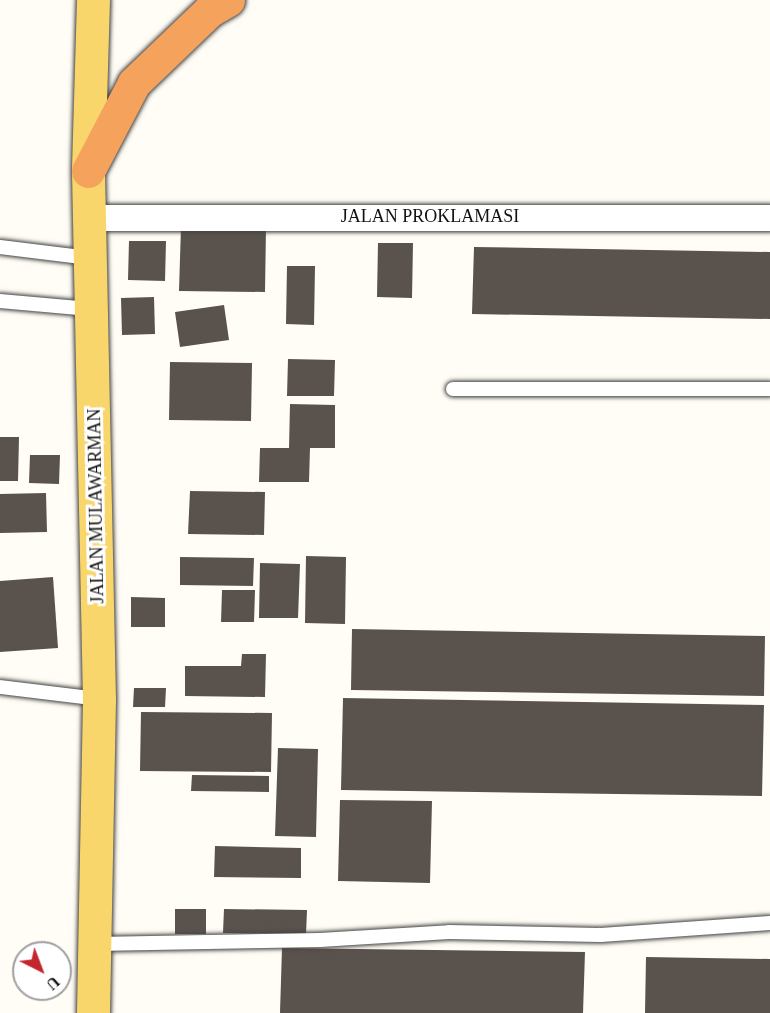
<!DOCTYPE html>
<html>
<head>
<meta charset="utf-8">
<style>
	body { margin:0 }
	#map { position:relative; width:770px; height:1013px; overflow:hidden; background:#fffdf5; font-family:Georgia,serif }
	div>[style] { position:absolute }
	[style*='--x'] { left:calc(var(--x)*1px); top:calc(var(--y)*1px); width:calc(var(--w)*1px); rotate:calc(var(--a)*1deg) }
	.building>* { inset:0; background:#5a524d }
	.roads { filter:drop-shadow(0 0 2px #444) drop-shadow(0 0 2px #444) }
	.lane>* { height:14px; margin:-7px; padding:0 7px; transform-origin:7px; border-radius:7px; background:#fff }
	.street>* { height:26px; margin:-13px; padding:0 13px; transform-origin:13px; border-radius:13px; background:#fff }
	.primary>* { height:33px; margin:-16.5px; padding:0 16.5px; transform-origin:16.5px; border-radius:16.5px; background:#f9d66b }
	.highway>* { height:33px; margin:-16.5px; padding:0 16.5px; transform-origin:16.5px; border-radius:16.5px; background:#f5a25d }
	span { translate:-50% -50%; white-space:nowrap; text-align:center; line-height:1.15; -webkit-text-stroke:6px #fff; paint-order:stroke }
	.street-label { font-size:18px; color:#111 }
	.north { position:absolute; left:12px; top:941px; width:60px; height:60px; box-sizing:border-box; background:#fff; border:2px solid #a0a0a0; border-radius:50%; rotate:138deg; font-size:16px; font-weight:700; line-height:24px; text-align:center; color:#111 }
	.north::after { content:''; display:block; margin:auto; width:21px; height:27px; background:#c4262e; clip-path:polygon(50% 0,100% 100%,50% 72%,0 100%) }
</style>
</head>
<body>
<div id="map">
	<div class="building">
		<i style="clip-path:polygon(181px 226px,266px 227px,265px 292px,179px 291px)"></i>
		<i style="clip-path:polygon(129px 241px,166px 241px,165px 281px,128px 280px)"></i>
		<i style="clip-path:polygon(378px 243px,413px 243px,412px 298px,377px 297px)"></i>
		<i style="clip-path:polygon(474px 247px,770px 252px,770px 319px,472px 314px)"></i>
		<i style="clip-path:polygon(287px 266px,315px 266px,314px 325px,286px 324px)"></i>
		<i style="clip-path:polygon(154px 297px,155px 334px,122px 335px,121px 298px)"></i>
		<i style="clip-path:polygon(224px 305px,229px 340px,180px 347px,175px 312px)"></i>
		<i style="clip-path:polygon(288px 359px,335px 360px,334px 396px,287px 396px)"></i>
		<i style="clip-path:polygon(170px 362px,252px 363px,251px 421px,169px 420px)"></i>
		<i style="clip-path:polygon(290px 404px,335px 405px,335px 448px,310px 448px,309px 482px,259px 482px,260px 448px,289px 448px)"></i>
		<i style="clip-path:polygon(0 437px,19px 437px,18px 481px,0 481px)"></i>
		<i style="clip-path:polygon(30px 455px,60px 455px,59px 484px,29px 483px)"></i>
		<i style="clip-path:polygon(190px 491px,265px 492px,264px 535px,188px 534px)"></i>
		<i style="clip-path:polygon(46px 493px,47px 532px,0 533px,0 494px)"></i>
		<i style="clip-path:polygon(306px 556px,346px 557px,345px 624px,305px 623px)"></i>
		<i style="clip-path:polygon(180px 557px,254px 558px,253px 586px,180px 585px)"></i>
		<i style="clip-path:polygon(260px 563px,300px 564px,298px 618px,259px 618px)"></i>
		<i style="clip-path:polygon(53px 577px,58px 648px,0 652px,0 581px)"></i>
		<i style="clip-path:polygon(222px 590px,255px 590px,254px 622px,221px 622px)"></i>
		<i style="clip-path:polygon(131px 597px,165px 598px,165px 627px,131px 627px)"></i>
		<i style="clip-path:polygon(352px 629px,765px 636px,764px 696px,351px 690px)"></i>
		<i style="clip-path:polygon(242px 654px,266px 654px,265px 697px,185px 696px,185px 666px,241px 666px)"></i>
		<i style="clip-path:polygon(134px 688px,166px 688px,165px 707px,133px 707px)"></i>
		<i style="clip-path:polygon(343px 698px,764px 705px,762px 796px,341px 790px)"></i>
		<i style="clip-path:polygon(141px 712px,272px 713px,271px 772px,140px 771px)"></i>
		<i style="clip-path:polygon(278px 748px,318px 749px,316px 837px,275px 836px)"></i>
		<i style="clip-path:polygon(192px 775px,269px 776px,269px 792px,191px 791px)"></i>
		<i style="clip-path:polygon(340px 800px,432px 801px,430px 883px,338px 881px)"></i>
		<i style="clip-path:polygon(215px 846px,301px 848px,301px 878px,214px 877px)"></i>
		<i style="clip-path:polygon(175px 909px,206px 909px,206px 934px,175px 934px)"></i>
		<i style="clip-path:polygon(224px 909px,307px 910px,306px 934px,223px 933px)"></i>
		<i style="clip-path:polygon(282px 948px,585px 952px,583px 1013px,280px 1013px)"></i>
		<i style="clip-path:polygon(646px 957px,770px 959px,770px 1013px,645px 1013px)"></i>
	</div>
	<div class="roads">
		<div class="lane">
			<i style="--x:0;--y:247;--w:90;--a:7"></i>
			<i style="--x:0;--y:301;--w:90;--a:5.1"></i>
			<i style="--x:453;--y:389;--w:317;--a:0"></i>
			<i style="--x:0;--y:687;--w:100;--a:6.9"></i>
			<i style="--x:95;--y:944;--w:225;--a:-1"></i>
			<i style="--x:320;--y:940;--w:129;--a:-3.5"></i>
			<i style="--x:449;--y:932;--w:152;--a:1.1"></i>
			<i style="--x:601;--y:935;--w:169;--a:-4.1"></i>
		</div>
		<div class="street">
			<i style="--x:91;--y:218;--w:679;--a:0"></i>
		</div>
		<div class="primary">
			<i style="--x:93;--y:0;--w:171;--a:91.7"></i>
			<i style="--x:88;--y:171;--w:528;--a:88.81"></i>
			<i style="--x:99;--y:699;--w:314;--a:91.1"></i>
		</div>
		<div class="highway">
			<i style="--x:88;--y:171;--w:99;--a:-62.4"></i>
			<i style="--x:134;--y:83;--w:104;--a:-43.8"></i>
			<i style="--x:209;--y:11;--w:22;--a:-30"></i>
		</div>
	</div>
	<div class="street-label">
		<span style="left:430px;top:216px">JALAN PROKLAMASI</span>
		<span style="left:96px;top:506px;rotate:-91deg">JALAN MULAWARMAN</span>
	</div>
	<div class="north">U</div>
</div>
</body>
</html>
